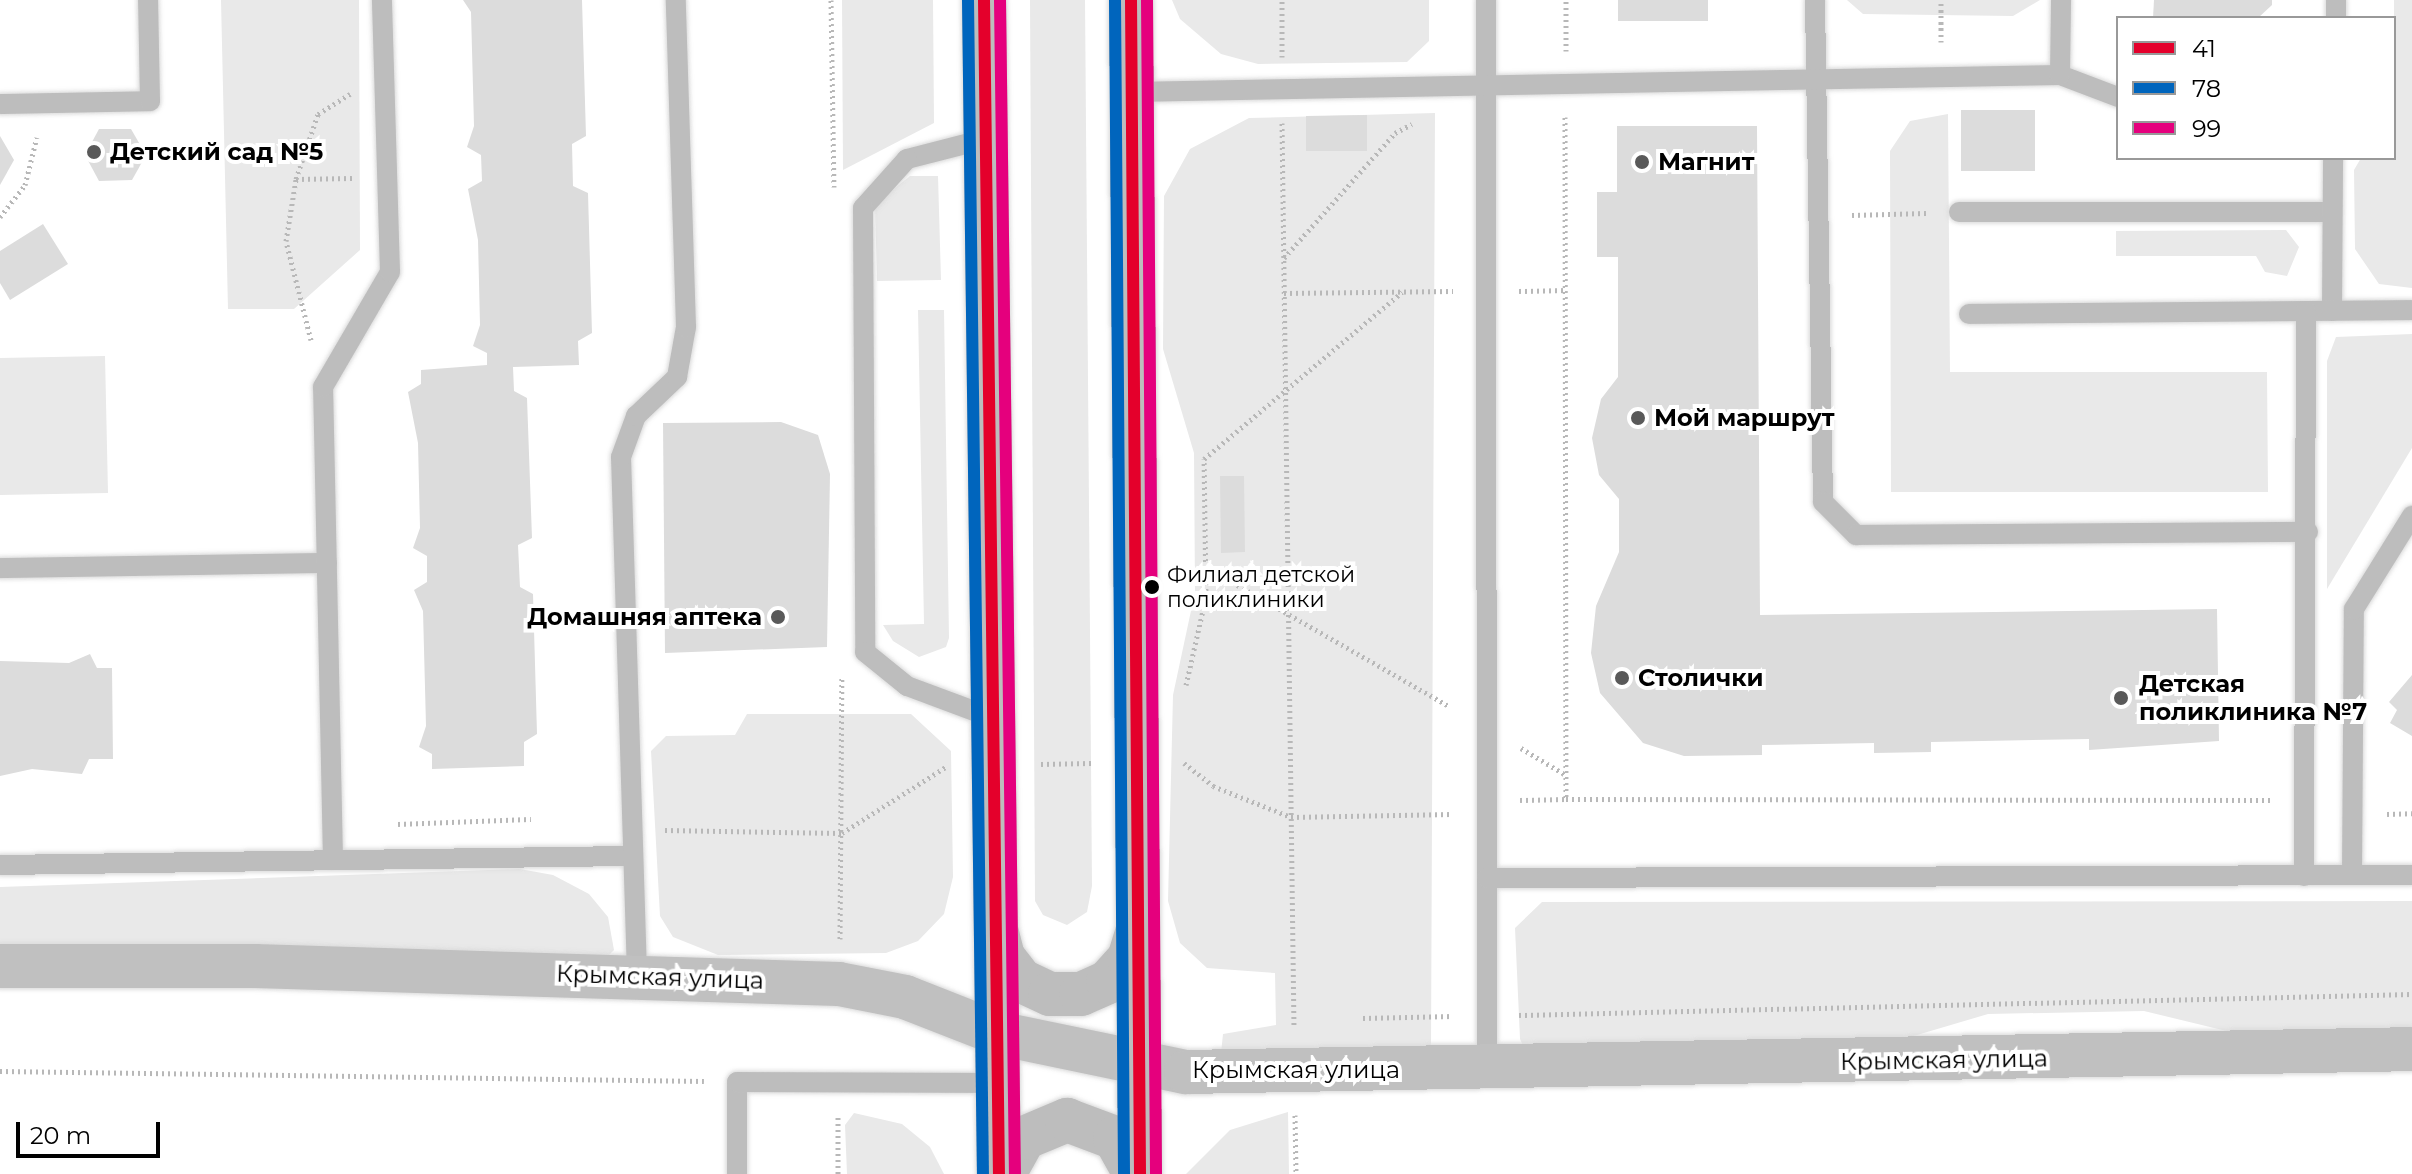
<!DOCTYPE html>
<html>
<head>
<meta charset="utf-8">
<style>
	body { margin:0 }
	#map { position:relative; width:2412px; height:1174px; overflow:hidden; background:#fff; font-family:Montserrat,sans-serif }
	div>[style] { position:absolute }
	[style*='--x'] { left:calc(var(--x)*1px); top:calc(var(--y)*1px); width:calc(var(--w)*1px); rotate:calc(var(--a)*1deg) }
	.green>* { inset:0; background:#e9e9e9 }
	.building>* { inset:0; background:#dcdcdc }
	.path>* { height:5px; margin-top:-2.5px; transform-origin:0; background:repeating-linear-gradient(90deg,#b8b8b8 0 2px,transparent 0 6px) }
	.roads { filter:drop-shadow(0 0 2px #dbdbdb) drop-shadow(0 0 2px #dbdbdb) }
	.lane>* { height:20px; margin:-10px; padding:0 10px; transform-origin:10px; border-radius:10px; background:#bdbdbd }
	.secondary>* { height:44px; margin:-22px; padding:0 22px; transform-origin:22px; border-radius:22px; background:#c0c0c0 }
	.primary>* { height:44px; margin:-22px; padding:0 22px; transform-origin:22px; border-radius:22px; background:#bdbdbd }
	.bus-1>* { height:12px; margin:-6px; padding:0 6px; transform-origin:6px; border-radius:6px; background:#e4002b }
	.bus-2>* { height:12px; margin:-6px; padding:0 6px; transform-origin:6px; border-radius:6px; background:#0065bd }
	.bus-3>* { height:12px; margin:-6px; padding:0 6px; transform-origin:6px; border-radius:6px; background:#e5007d }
	.dots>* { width:22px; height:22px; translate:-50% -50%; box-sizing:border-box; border:4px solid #fff; border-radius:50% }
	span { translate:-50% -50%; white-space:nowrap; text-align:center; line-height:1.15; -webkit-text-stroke:8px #fff; paint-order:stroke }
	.bus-label { font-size:22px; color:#000 }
	.left { translate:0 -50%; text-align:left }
	.poi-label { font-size:24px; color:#000; font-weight:700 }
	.right { translate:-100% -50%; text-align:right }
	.street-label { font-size:24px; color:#000 }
	.legend { position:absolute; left:2116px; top:16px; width:280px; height:144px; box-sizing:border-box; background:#fff; border:2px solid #999; margin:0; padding:10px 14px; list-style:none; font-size:24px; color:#000 }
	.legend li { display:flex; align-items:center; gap:16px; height:40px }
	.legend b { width:40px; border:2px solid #999 }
	.scale { position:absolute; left:16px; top:1122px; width:144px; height:36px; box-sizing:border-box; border:4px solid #000; border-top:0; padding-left:10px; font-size:24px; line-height:28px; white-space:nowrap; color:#000; -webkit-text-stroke:6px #fff; paint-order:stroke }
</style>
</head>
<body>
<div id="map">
	<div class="green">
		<i style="clip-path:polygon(221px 0,359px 0,360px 250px,294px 309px,228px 309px)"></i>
		<i style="clip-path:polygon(842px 0,933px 0,934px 123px,843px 170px)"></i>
		<i style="clip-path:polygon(1030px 0,1085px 0,1092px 886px,1087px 912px,1067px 925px,1043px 915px,1035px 901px)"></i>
		<i style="clip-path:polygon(1172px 0,1429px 0,1429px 41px,1407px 62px,1258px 64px,1221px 54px,1180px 19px)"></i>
		<i style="clip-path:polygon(1847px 0,2040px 0,2013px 16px,1863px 14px)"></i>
		<i style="clip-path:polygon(2394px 0,2412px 0,2412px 288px,2379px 284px,2355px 249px,2354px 170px,2361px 158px,2394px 158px)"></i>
		<i style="clip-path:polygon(1435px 113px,1431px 1051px,1220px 1063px,1223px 1034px,1276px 1025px,1275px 973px,1207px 968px,1180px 943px,1168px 901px,1173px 695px,1195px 592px,1194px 453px,1163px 349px,1164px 196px,1190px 149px,1249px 118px)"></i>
		<i style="clip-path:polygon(1948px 114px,1950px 372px,2267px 372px,2268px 492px,1891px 492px,1890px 151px,1910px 121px)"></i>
		<i style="clip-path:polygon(910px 176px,938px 176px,941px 280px,877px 281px,875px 204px)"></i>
		<i style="clip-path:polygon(2286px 230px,2299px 247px,2287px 276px,2265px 272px,2256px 256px,2116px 256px,2116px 231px)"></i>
		<i style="clip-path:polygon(918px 310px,944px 310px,949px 638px,946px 647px,919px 657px,893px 641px,883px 625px,924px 624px)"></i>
		<i style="clip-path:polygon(2412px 334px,2412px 448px,2327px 589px,2327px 361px,2336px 337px)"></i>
		<i style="clip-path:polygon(105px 356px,108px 493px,0 495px,0 358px)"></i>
		<i style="clip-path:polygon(747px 714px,911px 714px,951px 751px,953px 877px,944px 914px,918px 941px,886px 953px,718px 955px,673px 937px,660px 916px,651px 751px,666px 736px,735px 735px)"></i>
		<i style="clip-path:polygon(520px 869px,553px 875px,589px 894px,608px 917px,614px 950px,602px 962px,0 957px,0 887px)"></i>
		<i style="clip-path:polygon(2412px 901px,2412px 1029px,2243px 1035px,2144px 1011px,1988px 1014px,1890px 1043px,1525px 1050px,1520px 1039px,1515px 928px,1542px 902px)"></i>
		<i style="clip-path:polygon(1288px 1112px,1289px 1174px,1186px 1174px,1230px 1130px)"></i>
		<i style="clip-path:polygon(854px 1113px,902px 1124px,930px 1147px,944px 1174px,847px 1174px,845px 1125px)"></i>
	</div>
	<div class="building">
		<i style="clip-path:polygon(463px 0,582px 0,586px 136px,572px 144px,573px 186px,588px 193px,592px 333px,578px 341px,579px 365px,513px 367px,514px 391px,527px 398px,532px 538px,518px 545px,520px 587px,533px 594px,537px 734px,524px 742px,524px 766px,432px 769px,432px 754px,419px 747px,426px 726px,423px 611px,414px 590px,427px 582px,427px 556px,413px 548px,420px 528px,418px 443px,408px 392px,421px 384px,421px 370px,487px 365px,487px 353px,473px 346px,480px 325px,478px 240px,468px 189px,482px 181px,481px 155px,467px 147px,474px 126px,471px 12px)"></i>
		<i style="clip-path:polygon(1618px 0,1708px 0,1708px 21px,1618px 21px)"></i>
		<i style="clip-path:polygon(2154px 0,2272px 0,2272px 5px,2258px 18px,2153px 18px)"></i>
		<i style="clip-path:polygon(1961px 110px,2035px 110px,2035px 171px,1961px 171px)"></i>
		<i style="clip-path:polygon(1367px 115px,1367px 151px,1306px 151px,1306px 116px)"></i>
		<i style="clip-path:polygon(1617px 126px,1757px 126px,1760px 615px,2217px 609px,2219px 741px,2089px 750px,2089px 739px,1931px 742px,1931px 752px,1874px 753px,1874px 743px,1762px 745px,1762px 755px,1684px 756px,1643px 743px,1600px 693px,1591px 653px,1596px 606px,1619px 552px,1619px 499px,1599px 475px,1592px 438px,1601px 399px,1618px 377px,1618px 257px,1597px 257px,1597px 192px,1617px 192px)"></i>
		<i style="clip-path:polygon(99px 129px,131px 129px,146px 155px,132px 180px,99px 181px,85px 155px)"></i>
		<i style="clip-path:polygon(0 136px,14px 160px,0 185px)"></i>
		<i style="clip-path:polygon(43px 224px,68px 264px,10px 300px,0 283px,0 251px)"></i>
		<i style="clip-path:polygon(663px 423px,781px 422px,818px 435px,830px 474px,827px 647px,665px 653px)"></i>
		<i style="clip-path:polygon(1220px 476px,1244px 476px,1245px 552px,1221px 553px)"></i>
		<i style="clip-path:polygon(90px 654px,97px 668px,112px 668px,113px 759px,89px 759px,82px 774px,32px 769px,0 776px,0 661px,69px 663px)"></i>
		<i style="clip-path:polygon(2412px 675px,2412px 736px,2390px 723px,2397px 710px,2389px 702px)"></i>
	</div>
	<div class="path">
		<i style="--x:831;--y:0;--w:187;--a:89.1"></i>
		<i style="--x:1941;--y:42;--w:42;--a:-90"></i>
		<i style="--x:1566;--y:51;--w:51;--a:-90"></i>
		<i style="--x:1282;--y:57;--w:57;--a:-90"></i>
		<i style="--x:1565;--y:117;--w:682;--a:89.92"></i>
		<i style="--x:1566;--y:799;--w:704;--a:0.08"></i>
		<i style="--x:1282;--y:123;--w:902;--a:89.24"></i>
		<i style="--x:296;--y:179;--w:56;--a:-1"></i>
		<i style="--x:1852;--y:215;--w:74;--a:-1.5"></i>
		<i style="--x:0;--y:217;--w:41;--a:-52"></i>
		<i style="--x:25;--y:185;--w:49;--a:-76"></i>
		<i style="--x:1284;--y:258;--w:167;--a:-48.4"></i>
		<i style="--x:1395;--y:133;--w:19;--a:-28"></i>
		<i style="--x:1519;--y:291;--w:47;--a:-1.2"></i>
		<i style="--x:1284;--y:293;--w:169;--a:-0.7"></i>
		<i style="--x:311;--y:340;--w:102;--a:-104.2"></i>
		<i style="--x:286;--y:241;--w:63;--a:-80.8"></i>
		<i style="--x:296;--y:179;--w:69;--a:-71.3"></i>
		<i style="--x:318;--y:114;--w:38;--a:-32"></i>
		<i style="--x:1206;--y:567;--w:281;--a:29.8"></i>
		<i style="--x:1186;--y:685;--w:90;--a:-77.2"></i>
		<i style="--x:1206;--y:597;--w:138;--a:-90.8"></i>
		<i style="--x:1204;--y:459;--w:259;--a:-40.1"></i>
		<i style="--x:1521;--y:748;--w:52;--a:31"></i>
		<i style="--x:1184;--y:763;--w:37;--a:38"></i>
		<i style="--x:1213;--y:786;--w:84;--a:21.7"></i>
		<i style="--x:1291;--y:817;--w:161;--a:-1.1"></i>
		<i style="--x:1041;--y:764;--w:50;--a:-1.1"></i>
		<i style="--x:1520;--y:800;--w:46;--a:-1.2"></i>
		<i style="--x:2387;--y:814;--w:25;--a:-2"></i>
		<i style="--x:398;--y:824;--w:133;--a:-2.2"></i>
		<i style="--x:665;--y:830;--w:177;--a:1"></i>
		<i style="--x:842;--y:833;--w:125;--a:-32.5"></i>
		<i style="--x:840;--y:939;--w:262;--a:-89.6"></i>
		<i style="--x:1519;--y:1015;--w:893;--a:-1.35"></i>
		<i style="--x:1363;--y:1018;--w:90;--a:-1.3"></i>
		<i style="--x:0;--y:1071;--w:704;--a:0.81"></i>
		<i style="--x:1295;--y:1115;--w:59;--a:89"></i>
		<i style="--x:838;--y:1117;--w:57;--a:90"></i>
	</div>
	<div class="roads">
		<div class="lane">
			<i style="--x:1486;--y:0;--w:1071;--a:89.95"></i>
			<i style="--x:1815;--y:0;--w:502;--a:89.09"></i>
			<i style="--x:1823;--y:502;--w:47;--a:45"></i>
			<i style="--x:1856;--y:535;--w:452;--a:-0.4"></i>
			<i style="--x:2336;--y:18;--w:18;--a:-90"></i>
			<i style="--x:2060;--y:75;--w:62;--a:20.8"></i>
			<i style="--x:1131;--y:92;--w:929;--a:-1.05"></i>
			<i style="--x:2060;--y:75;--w:75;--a:-89.2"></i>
			<i style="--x:0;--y:104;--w:150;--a:-1.1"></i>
			<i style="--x:150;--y:101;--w:101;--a:-91.1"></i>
			<i style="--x:985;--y:139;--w:81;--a:165.6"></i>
			<i style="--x:907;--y:159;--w:66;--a:131.9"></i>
			<i style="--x:863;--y:208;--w:444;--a:89.7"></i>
			<i style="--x:865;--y:652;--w:54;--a:39"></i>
			<i style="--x:907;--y:686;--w:92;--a:20.4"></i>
			<i style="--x:1959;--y:212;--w:373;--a:0"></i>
			<i style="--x:2332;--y:311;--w:153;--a:-89.6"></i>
			<i style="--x:1969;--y:314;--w:443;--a:-0.5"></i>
			<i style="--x:0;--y:568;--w:327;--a:-0.9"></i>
			<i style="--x:333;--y:860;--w:473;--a:-91.2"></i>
			<i style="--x:323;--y:387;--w:133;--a:-59.8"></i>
			<i style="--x:390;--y:272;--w:272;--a:-91.7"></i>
			<i style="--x:0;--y:865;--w:630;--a:-0.82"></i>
			<i style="--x:2352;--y:875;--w:266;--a:-89.6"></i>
			<i style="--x:2354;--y:609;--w:110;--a:-58.1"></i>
			<i style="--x:2304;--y:876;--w:565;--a:-89.8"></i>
			<i style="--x:1487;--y:878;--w:925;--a:-0.19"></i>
			<i style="--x:637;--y:974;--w:517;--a:-91.77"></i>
			<i style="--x:621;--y:457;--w:44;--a:-69.9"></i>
			<i style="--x:636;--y:416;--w:57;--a:-43.6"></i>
			<i style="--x:677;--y:377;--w:51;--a:-79.8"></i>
			<i style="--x:686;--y:327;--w:327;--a:-91.8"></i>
			<i style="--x:737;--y:1174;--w:92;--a:-90"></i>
			<i style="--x:737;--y:1082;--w:261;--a:0.2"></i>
		</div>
		<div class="secondary">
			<i style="--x:0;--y:966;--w:255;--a:0"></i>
			<i style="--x:255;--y:966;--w:584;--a:1.77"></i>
			<i style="--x:839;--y:984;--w:67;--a:11.1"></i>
			<i style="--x:905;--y:997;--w:99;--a:21.4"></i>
			<i style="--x:997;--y:1033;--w:193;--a:11.7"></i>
			<i style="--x:1186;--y:1072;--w:1226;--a:-1.07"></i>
		</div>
		<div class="primary">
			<i style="--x:984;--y:0;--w:1174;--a:89.27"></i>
			<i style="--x:1131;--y:0;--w:1174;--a:89.56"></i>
			<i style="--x:997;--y:933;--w:25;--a:76"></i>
			<i style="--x:1003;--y:957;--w:31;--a:52"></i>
			<i style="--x:1022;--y:981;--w:31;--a:25"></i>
			<i style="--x:1050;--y:994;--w:31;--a:0"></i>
			<i style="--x:1081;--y:994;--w:30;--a:-24"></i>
			<i style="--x:1108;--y:982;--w:31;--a:-48"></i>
			<i style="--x:1129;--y:959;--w:30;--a:-73"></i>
			<i style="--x:1004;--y:1174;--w:41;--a:-60.9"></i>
			<i style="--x:1024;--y:1138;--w:47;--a:-22.7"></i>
			<i style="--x:1067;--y:1120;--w:51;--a:20.6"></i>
			<i style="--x:1115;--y:1138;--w:41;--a:60.9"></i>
		</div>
	</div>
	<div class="bus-1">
		<i style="--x:984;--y:0;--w:1174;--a:89.27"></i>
		<i style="--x:1131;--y:0;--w:1174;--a:89.56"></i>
	</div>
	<div class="bus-2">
		<i style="--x:968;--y:0;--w:1174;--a:89.27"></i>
		<i style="--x:1115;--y:0;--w:1174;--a:89.56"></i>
	</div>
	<div class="bus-3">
		<i style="--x:1000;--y:0;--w:1174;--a:89.27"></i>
		<i style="--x:1147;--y:0;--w:1174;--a:89.56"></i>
	</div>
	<div class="dots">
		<i style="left:94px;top:152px;background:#595959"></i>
		<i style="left:1642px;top:162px;background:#595959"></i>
		<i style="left:1638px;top:418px;background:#595959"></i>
		<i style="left:1152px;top:587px;background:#000"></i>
		<i style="left:778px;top:617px;background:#595959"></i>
		<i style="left:1622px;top:678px;background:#595959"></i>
		<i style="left:2121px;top:698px;background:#595959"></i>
	</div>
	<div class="bus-label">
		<span class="left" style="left:1167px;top:587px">Филиал детской<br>поликлиники</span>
	</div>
	<div class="poi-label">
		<span class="left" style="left:110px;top:152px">Детский сад №5</span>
		<span class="left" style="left:1658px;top:162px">Магнит</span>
		<span class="left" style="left:1654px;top:418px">Мой маршрут</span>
		<span class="right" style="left:762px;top:617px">Домашняя аптека</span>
		<span class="left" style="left:1638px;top:678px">Столички</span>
		<span class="left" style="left:2139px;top:698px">Детская<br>поликлиника №7</span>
	</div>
	<div class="street-label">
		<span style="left:660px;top:977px;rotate:2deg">Крымская улица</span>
		<span style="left:1944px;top:1060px;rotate:-1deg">Крымская улица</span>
		<span style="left:1296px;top:1070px">Крымская улица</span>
	</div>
	<ul class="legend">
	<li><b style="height:10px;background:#e4002b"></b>41</li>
	<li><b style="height:10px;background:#0065bd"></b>78</li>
	<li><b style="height:10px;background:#e5007d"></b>99</li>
	</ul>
	<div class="scale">20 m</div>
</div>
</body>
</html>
